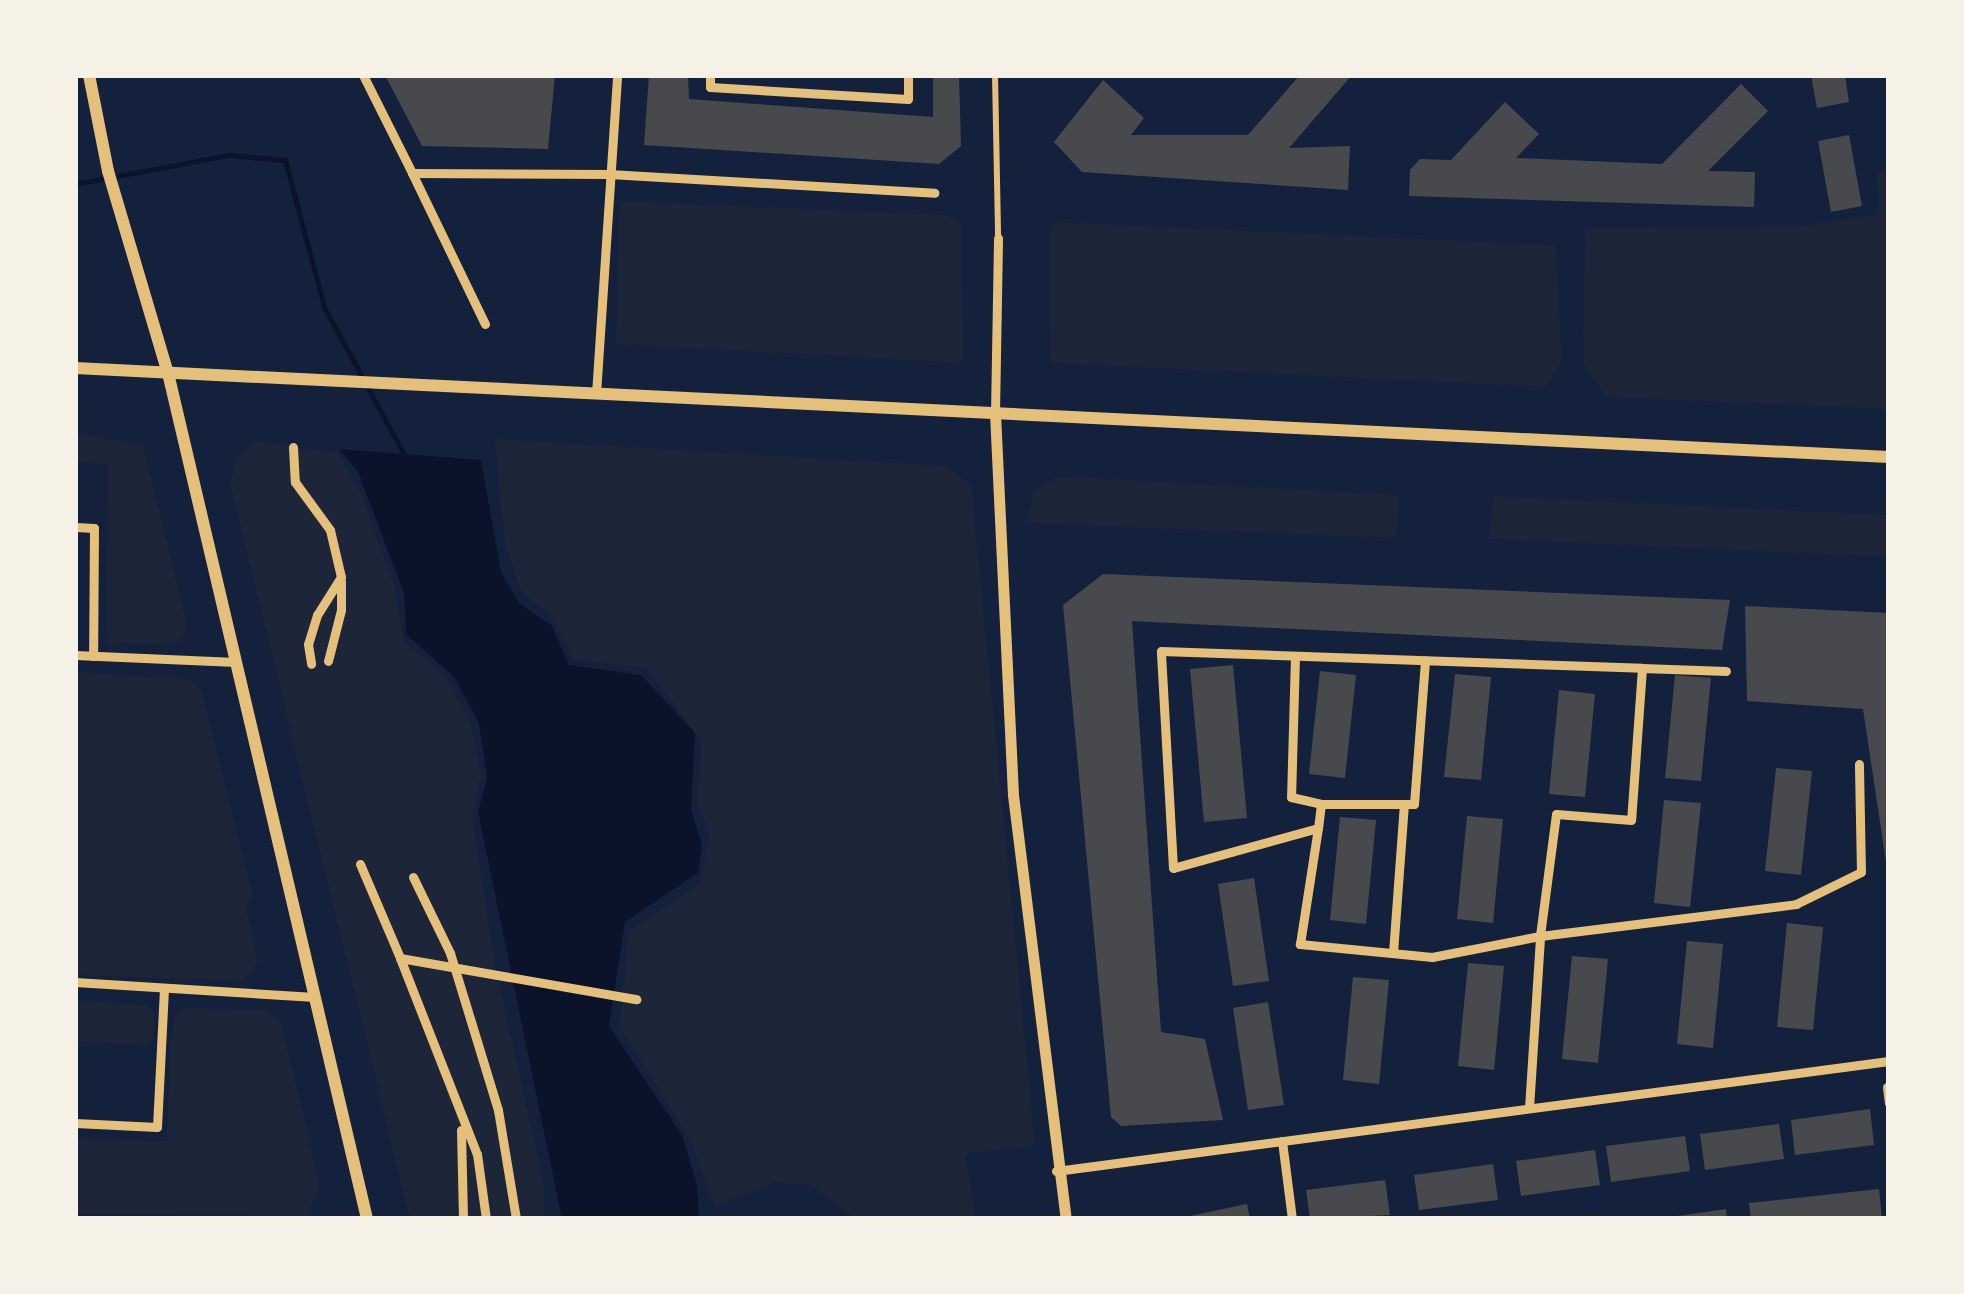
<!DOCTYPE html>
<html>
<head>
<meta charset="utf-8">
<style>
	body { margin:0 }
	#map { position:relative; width:1964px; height:1294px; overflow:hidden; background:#14213d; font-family:Jost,sans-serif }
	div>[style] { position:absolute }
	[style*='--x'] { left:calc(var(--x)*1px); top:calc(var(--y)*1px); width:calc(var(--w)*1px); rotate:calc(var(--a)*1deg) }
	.green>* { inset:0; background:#1d2539 }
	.water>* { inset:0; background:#0b132b }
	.stream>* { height:5px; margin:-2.5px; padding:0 2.5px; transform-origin:2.5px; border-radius:2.5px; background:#0b132b }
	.building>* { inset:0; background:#48494c }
	.pedestrian>* { height:6px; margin:-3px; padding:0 3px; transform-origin:3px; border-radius:3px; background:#e5c07b }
	.minor>* { height:9px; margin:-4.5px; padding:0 4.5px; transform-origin:4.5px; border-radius:4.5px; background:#e5c07b }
	.tertiary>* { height:11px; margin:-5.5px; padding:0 5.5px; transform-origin:5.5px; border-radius:5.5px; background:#e5c07b }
	.secondary>* { height:12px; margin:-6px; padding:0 6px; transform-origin:6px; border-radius:6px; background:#e5c07b }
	span { translate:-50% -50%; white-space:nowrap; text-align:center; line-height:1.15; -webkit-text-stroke:8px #f6f1e7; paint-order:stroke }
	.frame { position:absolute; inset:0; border:78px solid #f6f1e7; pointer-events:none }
</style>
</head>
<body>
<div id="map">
	<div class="green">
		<i style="clip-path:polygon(1889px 169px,1889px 409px,1606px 397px,1583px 363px,1585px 228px,1805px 226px,1879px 214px,1877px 171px)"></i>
		<i style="clip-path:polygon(620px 201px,948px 215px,961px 223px,963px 363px,616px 344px)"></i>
		<i style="clip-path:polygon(1056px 222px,1555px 245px,1562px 361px,1546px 387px,1051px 363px,1049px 234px)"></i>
		<i style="clip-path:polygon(75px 433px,143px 445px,186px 621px,185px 635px,173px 645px,107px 643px,108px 464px,75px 462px)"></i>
		<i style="clip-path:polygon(495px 439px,947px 466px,971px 485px,1035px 1146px,965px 1154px,976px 1219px,856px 1219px,813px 1186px,774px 1182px,715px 1207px,691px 1141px,620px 1027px,629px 931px,700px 884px,710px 834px,697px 804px,702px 742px,648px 669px,574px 659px,551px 615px,521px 591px,505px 544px)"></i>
		<i style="clip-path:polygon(254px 441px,338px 453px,360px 491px,394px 585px,404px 642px,445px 675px,471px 725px,481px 774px,472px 818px,496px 971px,544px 1186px,544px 1219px,410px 1219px,230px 483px,237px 459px)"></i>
		<i style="clip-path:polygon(1059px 476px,1399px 495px,1396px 538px,1026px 523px,1035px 491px)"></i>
		<i style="clip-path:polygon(1494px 496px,1889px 515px,1889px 557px,1489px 539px)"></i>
		<i style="clip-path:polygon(75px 672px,188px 679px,201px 690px,252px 895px,246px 908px,258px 962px,243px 981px,75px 975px)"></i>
		<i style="clip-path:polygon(75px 1000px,146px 1005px,154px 1013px,153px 1040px,147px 1045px,75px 1042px)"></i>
		<i style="clip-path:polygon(185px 1008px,267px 1010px,281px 1023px,320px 1185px,307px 1216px,75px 1214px,75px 1138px,167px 1141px,170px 1046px,175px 1016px)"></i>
	</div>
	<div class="water">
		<i style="clip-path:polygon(339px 449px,481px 460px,501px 572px,519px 603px,552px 626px,569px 665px,641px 675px,695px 733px,691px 809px,702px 845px,698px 873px,625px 922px,609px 1026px,682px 1135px,697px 1184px,699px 1219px,562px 1219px,478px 812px,487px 779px,479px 723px,454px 677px,406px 634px,404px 593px,358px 472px)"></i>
	</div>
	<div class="stream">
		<i style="--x:75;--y:184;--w:157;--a:-10.7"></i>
		<i style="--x:229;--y:155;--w:56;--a:5.1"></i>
		<i style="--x:285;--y:160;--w:152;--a:75.1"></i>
		<i style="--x:324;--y:307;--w:172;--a:61.5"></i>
	</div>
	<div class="building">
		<i style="clip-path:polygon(385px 75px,555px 75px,548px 149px,422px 146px)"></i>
		<i style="clip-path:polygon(649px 75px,688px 75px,689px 99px,933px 117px,933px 75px,959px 75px,961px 146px,939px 164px,644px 145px)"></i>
		<i style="clip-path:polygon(1300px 75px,1352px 75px,1289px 148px,1350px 146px,1348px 190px,1082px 172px,1054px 142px,1103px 80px,1144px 118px,1131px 135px,1248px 135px)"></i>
		<i style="clip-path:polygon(1811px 75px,1845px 75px,1849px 102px,1817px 108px)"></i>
		<i style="clip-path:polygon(1741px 84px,1768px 111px,1708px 171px,1755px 172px,1754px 207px,1409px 196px,1410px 170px,1420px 159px,1451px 160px,1505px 102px,1539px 134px,1516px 158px,1662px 164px)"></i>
		<i style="clip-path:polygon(1849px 135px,1862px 206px,1831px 212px,1818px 141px)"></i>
		<i style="clip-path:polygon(1103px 574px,1730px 600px,1722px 650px,1132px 621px,1161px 1032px,1205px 1039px,1223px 1120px,1121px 1126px,1111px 1117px,1063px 605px)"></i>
		<i style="clip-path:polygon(1745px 606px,1889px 613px,1889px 882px,1863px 709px,1747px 701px)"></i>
		<i style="clip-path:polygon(1233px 665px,1247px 818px,1204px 822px,1190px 669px)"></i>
		<i style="clip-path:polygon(1320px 671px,1356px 675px,1345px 778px,1309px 774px)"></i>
		<i style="clip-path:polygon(1455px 674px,1491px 677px,1481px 780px,1444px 777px)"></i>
		<i style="clip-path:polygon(1675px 675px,1711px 678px,1701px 781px,1665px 778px)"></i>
		<i style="clip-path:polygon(1559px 690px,1595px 694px,1585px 797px,1549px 794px)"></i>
		<i style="clip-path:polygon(1776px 768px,1812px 771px,1801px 875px,1765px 871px)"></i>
		<i style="clip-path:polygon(1664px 800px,1701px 803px,1690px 907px,1654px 903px)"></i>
		<i style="clip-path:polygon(1467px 816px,1503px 819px,1493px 923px,1457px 919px)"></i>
		<i style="clip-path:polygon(1340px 817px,1376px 820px,1366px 924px,1330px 920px)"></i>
		<i style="clip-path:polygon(1254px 878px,1269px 981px,1233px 986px,1218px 884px)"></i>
		<i style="clip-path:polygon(1787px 923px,1823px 927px,1813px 1030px,1777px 1027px)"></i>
		<i style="clip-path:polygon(1687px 941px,1723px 944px,1713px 1048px,1677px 1044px)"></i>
		<i style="clip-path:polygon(1572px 956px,1608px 959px,1598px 1063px,1562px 1059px)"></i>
		<i style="clip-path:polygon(1468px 963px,1504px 966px,1494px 1070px,1458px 1066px)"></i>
		<i style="clip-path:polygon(1353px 977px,1389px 980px,1379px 1084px,1343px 1080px)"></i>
		<i style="clip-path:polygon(1268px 1002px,1284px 1105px,1248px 1110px,1233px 1008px)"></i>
		<i style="clip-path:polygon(1870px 1109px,1874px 1145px,1795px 1155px,1791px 1120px)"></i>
		<i style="clip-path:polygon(1779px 1124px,1784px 1159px,1705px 1170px,1700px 1134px)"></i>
		<i style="clip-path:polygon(1685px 1136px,1690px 1171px,1611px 1182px,1606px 1146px)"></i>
		<i style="clip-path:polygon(1595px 1150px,1600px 1185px,1521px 1196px,1516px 1161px)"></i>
		<i style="clip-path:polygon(1493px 1164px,1498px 1200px,1419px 1210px,1414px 1175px)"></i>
		<i style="clip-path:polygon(1385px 1180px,1390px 1215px,1310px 1219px,1306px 1190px)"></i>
		<i style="clip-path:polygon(1879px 1189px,1882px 1219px,1751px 1219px,1749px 1203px)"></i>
		<i style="clip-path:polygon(1247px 1204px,1250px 1219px,1186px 1219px,1185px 1217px)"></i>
		<i style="clip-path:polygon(1726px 1209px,1727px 1219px,1671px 1219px,1671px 1217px)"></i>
	</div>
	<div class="pedestrian">
		<i style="--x:995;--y:75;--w:163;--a:88.9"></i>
	</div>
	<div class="minor">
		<i style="--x:363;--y:75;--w:110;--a:63.4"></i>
		<i style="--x:710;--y:75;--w:12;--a:90"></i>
		<i style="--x:710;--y:87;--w:198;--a:3.5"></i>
		<i style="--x:908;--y:99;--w:24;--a:-90"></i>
		<i style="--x:485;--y:324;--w:168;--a:-115.8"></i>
		<i style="--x:412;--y:173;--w:197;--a:0.3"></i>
		<i style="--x:609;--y:174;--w:326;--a:3.3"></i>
		<i style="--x:596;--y:394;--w:320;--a:-86.2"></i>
		<i style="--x:995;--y:413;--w:175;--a:-89"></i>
		<i style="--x:293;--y:447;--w:35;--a:87"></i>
		<i style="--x:295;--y:482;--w:59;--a:53.9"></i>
		<i style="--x:330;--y:530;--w:48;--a:76.8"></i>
		<i style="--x:341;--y:577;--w:45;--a:122.3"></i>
		<i style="--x:317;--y:615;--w:30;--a:107"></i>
		<i style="--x:308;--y:644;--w:20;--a:81"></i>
		<i style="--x:75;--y:527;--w:19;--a:3"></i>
		<i style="--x:94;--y:528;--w:128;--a:90.4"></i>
		<i style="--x:75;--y:655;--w:161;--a:2.5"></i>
		<i style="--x:1295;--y:656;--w:141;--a:91.6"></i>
		<i style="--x:1291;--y:797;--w:31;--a:13"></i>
		<i style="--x:1321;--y:804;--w:24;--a:97"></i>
		<i style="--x:328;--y:661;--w:53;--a:-75.7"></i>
		<i style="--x:341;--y:610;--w:29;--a:-90"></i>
		<i style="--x:1642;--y:668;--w:152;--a:94.1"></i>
		<i style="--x:1631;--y:820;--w:75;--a:-175.4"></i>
		<i style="--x:1556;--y:814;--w:123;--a:97.5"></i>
		<i style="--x:1540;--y:936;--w:110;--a:169"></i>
		<i style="--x:1432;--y:957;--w:133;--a:-174.4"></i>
		<i style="--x:1300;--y:944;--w:117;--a:-81.2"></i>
		<i style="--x:1318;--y:828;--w:150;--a:164.6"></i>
		<i style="--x:1173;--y:868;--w:217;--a:-93.2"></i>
		<i style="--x:1161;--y:651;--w:481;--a:2"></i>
		<i style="--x:1642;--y:668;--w:84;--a:2"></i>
		<i style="--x:1321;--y:804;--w:93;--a:0"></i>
		<i style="--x:1414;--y:804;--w:144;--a:-85.6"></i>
		<i style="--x:360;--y:864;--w:102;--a:66.9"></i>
		<i style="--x:400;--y:958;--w:240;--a:9.9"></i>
		<i style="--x:413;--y:877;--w:85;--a:64"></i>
		<i style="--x:450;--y:953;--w:164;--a:73"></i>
		<i style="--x:498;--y:1110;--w:110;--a:80.6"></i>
		<i style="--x:1393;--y:953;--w:149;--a:-85.8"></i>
		<i style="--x:400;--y:958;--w:211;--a:68.6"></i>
		<i style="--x:477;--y:1154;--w:66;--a:82.1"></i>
		<i style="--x:75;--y:982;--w:240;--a:3.6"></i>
		<i style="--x:1887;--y:1087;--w:16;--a:83"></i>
		<i style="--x:1529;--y:1108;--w:172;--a:-86.3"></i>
		<i style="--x:1540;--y:936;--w:258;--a:-7.1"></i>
		<i style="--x:1796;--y:904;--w:72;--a:-26.2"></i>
		<i style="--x:1861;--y:872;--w:108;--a:-91.1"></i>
		<i style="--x:75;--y:1123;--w:82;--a:2.8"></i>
		<i style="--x:157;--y:1127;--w:139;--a:-87.1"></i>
		<i style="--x:461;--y:1130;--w:89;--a:88.7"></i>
		<i style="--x:1282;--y:1141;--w:79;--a:82.7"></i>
		<i style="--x:1056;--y:1171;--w:840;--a:-7.52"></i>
	</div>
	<div class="tertiary">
		<i style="--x:995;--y:413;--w:382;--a:87.3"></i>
		<i style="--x:1013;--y:795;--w:427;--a:82.9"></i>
	</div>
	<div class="secondary">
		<i style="--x:89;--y:75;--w:98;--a:78.8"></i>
		<i style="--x:108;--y:171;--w:211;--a:73.5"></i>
		<i style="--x:168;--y:373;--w:869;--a:76.76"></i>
		<i style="--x:75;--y:368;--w:1816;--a:2.81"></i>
	</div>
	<div class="frame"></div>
</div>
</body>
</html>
